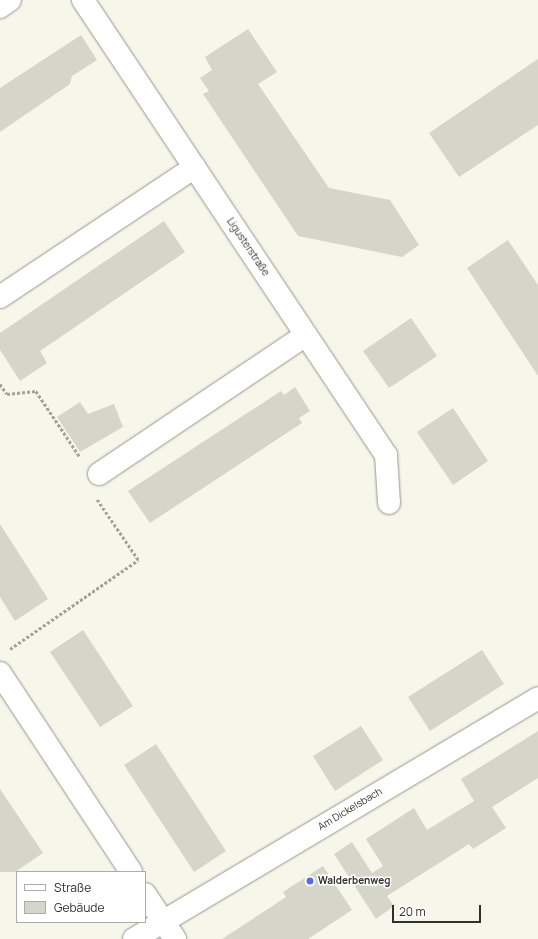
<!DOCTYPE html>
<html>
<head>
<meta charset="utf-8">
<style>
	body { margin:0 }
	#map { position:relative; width:538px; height:939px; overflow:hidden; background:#f6f6ea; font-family:Manrope,sans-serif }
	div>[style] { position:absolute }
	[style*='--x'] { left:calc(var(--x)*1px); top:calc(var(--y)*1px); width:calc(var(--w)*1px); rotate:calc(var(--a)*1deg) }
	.building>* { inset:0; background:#d5d5ca }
	.path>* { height:2.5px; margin-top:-1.25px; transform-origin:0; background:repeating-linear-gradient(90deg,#a3a39a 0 3px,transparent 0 5px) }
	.roads { filter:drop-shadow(0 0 1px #97968c) drop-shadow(0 0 1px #97968c) }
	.minor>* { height:22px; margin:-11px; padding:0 11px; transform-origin:11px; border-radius:11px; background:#fff }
	.dots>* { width:11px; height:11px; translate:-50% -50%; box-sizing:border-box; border:2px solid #fff; border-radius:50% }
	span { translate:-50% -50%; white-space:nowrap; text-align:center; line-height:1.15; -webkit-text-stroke:3px #fff; paint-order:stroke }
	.street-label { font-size:10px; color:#2f2f2b }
	.poi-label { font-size:10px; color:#2f2f2b; font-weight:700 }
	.left { translate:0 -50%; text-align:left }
	.legend { position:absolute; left:16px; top:871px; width:130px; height:52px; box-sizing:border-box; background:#fff; border:1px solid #acacaa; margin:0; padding:5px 7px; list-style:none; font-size:12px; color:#2f2f2b }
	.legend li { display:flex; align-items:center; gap:8px; height:20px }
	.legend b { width:20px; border:1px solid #acacaa }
	.scale { position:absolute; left:392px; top:905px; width:89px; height:18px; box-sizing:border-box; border:2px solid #2f2f2b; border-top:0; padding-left:5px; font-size:12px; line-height:14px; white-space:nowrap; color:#2f2f2b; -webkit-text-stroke:3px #fff; paint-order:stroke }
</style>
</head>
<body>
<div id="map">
	<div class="building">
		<i style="clip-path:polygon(248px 29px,277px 72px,258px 84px,329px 188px,390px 200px,419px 245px,402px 257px,298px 236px,203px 94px,209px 91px,200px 78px,212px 70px,205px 57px)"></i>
		<i style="clip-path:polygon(81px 35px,97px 60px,72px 76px,70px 84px,0 132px,0 88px)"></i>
		<i style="clip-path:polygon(538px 59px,538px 125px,459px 177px,429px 133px)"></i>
		<i style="clip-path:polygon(164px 221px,185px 252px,40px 351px,47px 363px,20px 381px,0 350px,0 333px)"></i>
		<i style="clip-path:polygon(508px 240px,538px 285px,538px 376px,467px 268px)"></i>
		<i style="clip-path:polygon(411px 318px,437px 356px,389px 388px,363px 351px)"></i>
		<i style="clip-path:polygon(295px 387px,310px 411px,299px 418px,302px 423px,150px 523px,128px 491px,281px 391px,284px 395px)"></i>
		<i style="clip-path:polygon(80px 402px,88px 414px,114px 404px,123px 427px,80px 452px,57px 417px)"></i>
		<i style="clip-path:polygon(453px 408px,488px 461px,453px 485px,417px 432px)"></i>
		<i style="clip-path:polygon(0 524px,48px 599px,15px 621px,0 597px)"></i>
		<i style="clip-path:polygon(83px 630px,133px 706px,100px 727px,50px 652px)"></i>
		<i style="clip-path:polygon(482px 650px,504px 684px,430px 731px,408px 697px)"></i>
		<i style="clip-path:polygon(361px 726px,383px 760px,335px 791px,313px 756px)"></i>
		<i style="clip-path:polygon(538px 731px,538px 778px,492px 807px,506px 828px,473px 849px,469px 844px,387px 896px,394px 906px,376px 919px,334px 854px,352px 842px,372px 873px,383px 866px,366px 839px,414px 808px,427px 830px,474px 801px,461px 779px)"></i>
		<i style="clip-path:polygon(156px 744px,226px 851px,194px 872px,124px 765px)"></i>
		<i style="clip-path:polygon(0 789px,43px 853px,15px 872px,0 872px)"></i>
		<i style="clip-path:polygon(323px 866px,352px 910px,308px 939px,222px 939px,286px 897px,283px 892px)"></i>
	</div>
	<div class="path">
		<i style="--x:0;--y:384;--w:12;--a:55"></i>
		<i style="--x:7;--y:394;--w:29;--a:-6"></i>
		<i style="--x:36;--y:391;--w:79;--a:56.3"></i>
		<i style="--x:10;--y:649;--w:156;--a:-34.8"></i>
		<i style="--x:138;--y:560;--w:73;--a:-124.3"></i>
	</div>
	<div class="roads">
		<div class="minor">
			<i style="--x:83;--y:0;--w:547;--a:56.34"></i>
			<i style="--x:386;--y:455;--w:48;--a:86.4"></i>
			<i style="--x:0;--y:7;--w:12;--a:-35"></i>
			<i style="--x:0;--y:297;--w:234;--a:-33.7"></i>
			<i style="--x:99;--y:474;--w:249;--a:-33.9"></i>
			<i style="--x:0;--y:673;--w:238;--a:56.6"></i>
			<i style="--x:145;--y:894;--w:54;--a:56.3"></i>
			<i style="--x:134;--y:939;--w:470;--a:-30.8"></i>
		</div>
	</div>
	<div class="dots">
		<i style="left:310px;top:881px;background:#596ae1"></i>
	</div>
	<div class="street-label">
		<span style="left:248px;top:247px;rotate:56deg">Ligusterstraße</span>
		<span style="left:350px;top:809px;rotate:-31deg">Am Dickelsbach</span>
	</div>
	<div class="poi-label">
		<span class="left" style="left:318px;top:881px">Walderbenweg</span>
	</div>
	<ul class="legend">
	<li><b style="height:5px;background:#fff"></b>Straße</li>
	<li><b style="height:11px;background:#d5d5ca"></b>Gebäude</li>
	</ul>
	<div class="scale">20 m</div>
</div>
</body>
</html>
